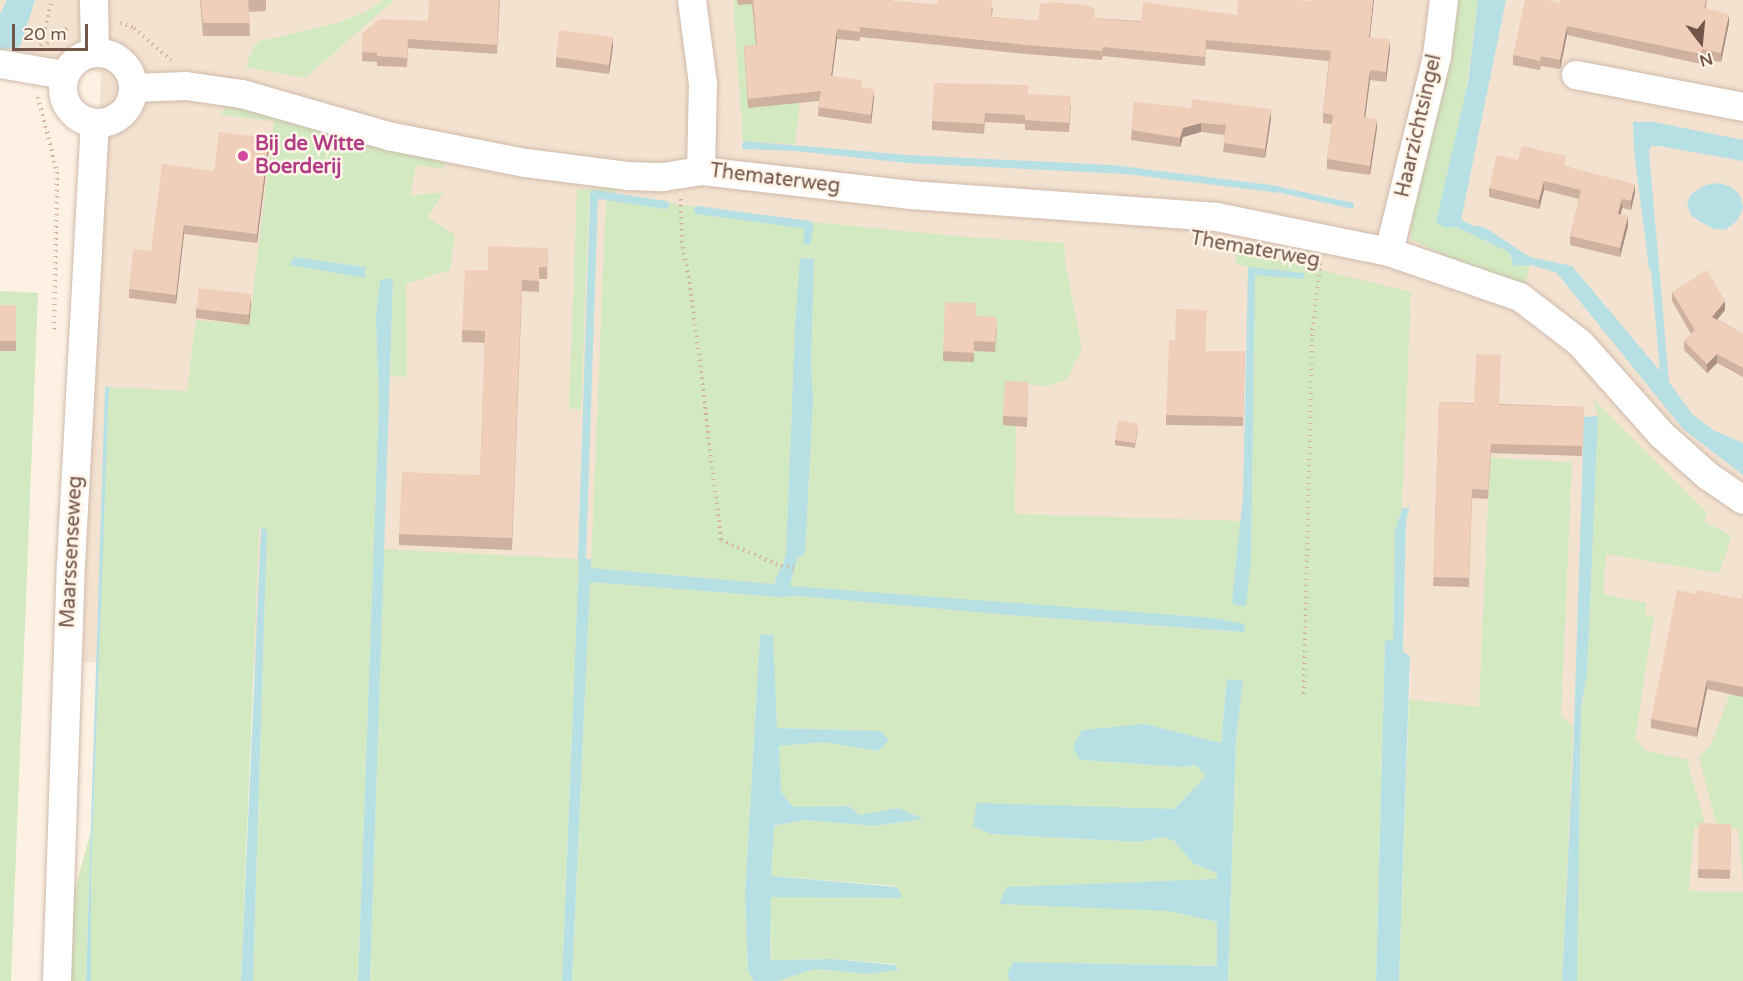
<!DOCTYPE html>
<html>
<head>
<meta charset="utf-8">
<style>
	body { margin:0 }
	#map { position:relative; width:1743px; height:981px; overflow:hidden; background:#fcf1e2; font-family:"Varela Round",sans-serif }
	div>[style] { position:absolute }
	[style*='--x'] { left:calc(var(--x)*1px); top:calc(var(--y)*1px); width:calc(var(--w)*1px); rotate:calc(var(--a)*1deg) }
	.residential>* { inset:0; background:#f4e2d0 }
	.green>* { inset:0; background:#d2e9c1 }
	.water>* { inset:0; background:#b7e0e5 }
	.stream>* { height:8px; margin:-4px; padding:0 4px; transform-origin:4px; border-radius:4px; background:#b7e0e5 }
	.path>* { height:4px; margin-top:-2px; transform-origin:0; background:repeating-linear-gradient(90deg,#d6b19d 0 1.5px,transparent 0 6px) }
	.roads { filter:drop-shadow(0 0 2px #cfbaac) drop-shadow(0 0 2px #cfbaac) }
	.minor>* { height:28px; margin:-14px; padding:0 14px; transform-origin:14px; border-radius:14px; background:#fff }
	.minor>.ring { margin:-14px; padding:0; box-sizing:content-box; background:none; border:28px solid #fff; border-radius:50% }
	.wall>* { inset:0; background:#cfb1a0 }
	.shaded-wall>* { inset:0; background:#a99082 }
	.building>* { inset:0; background:#f1ceba }
	.dots>* { width:16px; height:16px; translate:-50% -50%; box-sizing:border-box; border:3px solid #fff5e8; border-radius:50% }
	span { translate:-50% -50%; white-space:nowrap; text-align:center; line-height:1.15; -webkit-text-stroke:5px #fff5e8; paint-order:stroke }
	.street-label { font-size:20px; color:#735649 }
	.hotel-label { font-size:20px; color:#b23c85; font-weight:700 }
	.left { translate:0 -50%; text-align:left }
	.north { position:absolute; left:1671px; top:12px; width:60px; height:60px; -webkit-text-stroke:4px #fff5e8; paint-order:stroke; rotate:164deg; font-size:16px; font-weight:700; line-height:24px; text-align:center; color:#735649 }
	.north::after { content:''; display:block; margin:auto; width:21px; height:27px; background:#735649; clip-path:polygon(50% 0,100% 100%,50% 72%,0 100%) }
	.scale { position:absolute; left:12px; top:24px; width:76px; height:27px; box-sizing:border-box; border:3px solid #735649; border-top:0; padding-left:8px; font-size:18px; line-height:21px; white-space:nowrap; color:#735649; -webkit-text-stroke:4px #fff5e8; paint-order:stroke }
</style>
</head>
<body>
<div id="map">
	<div class="residential">
		<i style="clip-path:polygon(0 0,1743px 0,1743px 940px,1553px 946px,1409px 728px,1410px 656px,1403px 652px,1406px 520px,1410px 507px,1402px 509px,1385px 641px,1383px 725px,1267px 706px,83px 662px,101px 73px,16px 49px,0 50px)"></i>
	</div>
	<div class="green">
		<i style="clip-path:polygon(384px 0,394px 0,305px 78px,246px 67px,253px 47px,260px 41px,338px 23px,367px 11px)"></i>
		<i style="clip-path:polygon(733px 0,812px 0,795px 144px,743px 141px)"></i>
		<i style="clip-path:polygon(1456px 0,1478px 0,1447px 228px,1456px 227px,1509px 252px,1514px 266px,1530px 265px,1524px 290px,1494px 274px,1441px 254px,1411px 239px,1410px 217px,1426px 163px,1448px 60px)"></i>
		<i style="clip-path:polygon(evenodd,228px 101px,446px 161px,444px 169px,416px 165px,410px 196px,444px 192px,427px 217px,455px 235px,450px 270px,406px 284px,407px 377px,390px 376px,393px 278px,380px 280px,376px 318px,379px 403px,358px 981px,253px 981px,267px 531px,264px 528px,259px 529px,241px 981px,91px 981px,91px 879px,109px 387px,187px 391px,196px 320px,249px 325px,274px 121px,221px 115px,228px 101px,294px 257px,365px 267px,365px 277px,291px 265px,294px 257px)"></i>
		<i style="clip-path:polygon(615px 188px,614px 195px,782px 219px,966px 237px,1064px 243px,1066px 266px,1082px 350px,1067px 379px,1048px 386px,1016px 384px,1015px 514px,1242px 521px,1232px 602px,1251px 559px,1255px 275px,1304px 274px,1248px 267px,1236px 263px,1235px 254px,1306px 264px,1332px 273px,1411px 292px,1402px 509px,1395px 530px,1393px 641px,1385px 641px,1376px 981px,1228px 981px,1236px 739px,1243px 681px,1227px 679px,1221px 743px,1145px 724px,1080px 760px,1183px 767px,1196px 765px,1207px 775px,1174px 809px,1139px 809px,973px 826px,990px 834px,1140px 842px,1162px 837px,1173px 840px,1194px 864px,1218px 873px,1217px 880px,1007px 887px,1169px 911px,1217px 922px,1217px 966px,1014px 962px,1008px 975px,1010px 981px,777px 981px,815px 969px,868px 974px,899px 970px,895px 964px,833px 959px,770px 961px,771px 897px,901px 898px,897px 886px,771px 876px,774px 826px,804px 820px,874px 826px,923px 819px,898px 808px,860px 815px,849px 806px,793px 807px,781px 792px,778px 746px,823px 742px,877px 751px,881px 731px,777px 728px,772px 635px,760px 636px,745px 895px,748px 971px,754px 981px,572px 981px,590px 582px,779px 597px,798px 596px,1009px 615px,1235px 632px,1235px 623px,1233px 622px,790px 586px,797px 558px,805px 554px,813px 400px,811px 361px,814px 260px,801px 258px,795px 328px,786px 557px,774px 584px,591px 568px,606px 198px,589px 196px,581px 410px,569px 408px,577px 189px)"></i>
		<i style="clip-path:polygon(0 291px,38px 293px,11px 981px,0 981px)"></i>
		<i style="clip-path:polygon(1593px 399px,1707px 513px,1704px 521px,1731px 536px,1720px 573px,1606px 554px,1603px 594px,1646px 603px,1645px 615px,1654px 616px,1635px 738px,1646px 751px,1687px 759px,1706px 828px,1694px 827px,1689px 891px,1743px 892px,1743px 981px,1577px 981px,1581px 713px,1587px 674px,1598px 416px)"></i>
		<i style="clip-path:polygon(1490px 458px,1572px 462px,1561px 716px,1573px 726px,1562px 981px,1399px 981px,1409px 699px,1479px 707px)"></i>
		<i style="clip-path:polygon(384px 549px,579px 559px,562px 981px,370px 981px)"></i>
		<i style="clip-path:polygon(1730px 694px,1743px 697px,1743px 883px,1738px 829px,1717px 827px,1699px 757px,1711px 744px)"></i>
		<i style="clip-path:polygon(91px 831px,86px 981px,71px 981px,74px 893px)"></i>
	</div>
	<div class="water">
		<i style="clip-path:polygon(7px 0,35px 0,20px 47px,0 50px,0 14px)"></i>
		<i style="clip-path:polygon(1478px 0,1506px 0,1461px 220px,1474px 226px,1484px 227px,1530px 257px,1572px 266px,1660px 371px,1651px 269px,1649px 269px,1634px 151px,1633px 122px,1654px 122px,1743px 140px,1743px 161px,1659px 146px,1651px 146px,1649px 151px,1669px 382px,1693px 415px,1713px 430px,1743px 443px,1743px 475px,1683px 429px,1556px 272px,1530px 265px,1514px 266px,1509px 252px,1456px 227px,1447px 228px,1436px 223px,1468px 82px)"></i>
		<i style="clip-path:polygon(743px 141px,908px 155px,1112px 165px,1271px 185px,1354px 203px,1353px 209px,1281px 193px,1126px 174px,907px 163px,795px 151px,742px 149px)"></i>
		<i style="clip-path:polygon(1720px 183px,1731px 187px,1740px 195px,1743px 208px,1737px 221px,1725px 230px,1714px 229px,1699px 221px,1691px 215px,1687px 204px,1691px 194px,1706px 185px)"></i>
		<i style="clip-path:polygon(294px 257px,365px 267px,365px 278px,290px 265px)"></i>
		<i style="clip-path:polygon(800px 258px,814px 259px,811px 361px,813px 400px,805px 554px,797px 558px,790px 586px,1213px 618px,1245px 624px,1244px 632px,1009px 615px,798px 596px,779px 597px,590px 582px,572px 981px,562px 981px,579px 559px,591px 559px,591px 568px,774px 584px,786px 556px,795px 328px)"></i>
		<i style="clip-path:polygon(1248px 267px,1304px 273px,1304px 279px,1255px 275px,1251px 559px,1246px 606px,1235px 605px,1232px 602px,1243px 496px)"></i>
		<i style="clip-path:polygon(393px 278px,370px 981px,358px 981px,379px 403px,376px 318px,380px 280px)"></i>
		<i style="clip-path:polygon(105px 387px,109px 387px,91px 879px,91px 981px,86px 981px)"></i>
		<i style="clip-path:polygon(1598px 416px,1587px 674px,1581px 707px,1577px 981px,1562px 981px,1573px 756px,1584px 417px)"></i>
		<i style="clip-path:polygon(1410px 507px,1406px 520px,1403px 652px,1410px 656px,1399px 981px,1376px 981px,1385px 641px,1393px 640px,1395px 530px,1402px 509px)"></i>
		<i style="clip-path:polygon(261px 528px,267px 530px,253px 981px,241px 981px)"></i>
		<i style="clip-path:polygon(760px 635px,773px 635px,777px 728px,881px 731px,889px 741px,877px 751px,823px 742px,779px 746px,781px 792px,793px 807px,849px 806px,860px 815px,898px 808px,924px 819px,874px 826px,804px 820px,774px 826px,771px 876px,897px 887px,902px 898px,771px 897px,770px 960px,833px 959px,895px 965px,899px 970px,868px 974px,815px 969px,777px 981px,754px 981px,748px 971px,745px 895px)"></i>
		<i style="clip-path:polygon(1227px 679px,1243px 681px,1236px 739px,1228px 981px,1010px 981px,1007px 975px,1013px 962px,1217px 966px,1217px 922px,1169px 911px,999px 904px,1007px 887px,1217px 879px,1217px 873px,1194px 864px,1173px 840px,1162px 837px,1140px 842px,990px 834px,973px 826px,977px 803px,1174px 809px,1206px 776px,1196px 765px,1183px 767px,1080px 760px,1073px 747px,1082px 730px,1145px 724px,1221px 743px)"></i>
	</div>
	<div class="stream">
		<i style="--x:698;--y:210;--w:112;--a:7.7"></i>
		<i style="--x:809;--y:225;--w:16;--a:97"></i>
		<i style="--x:582;--y:559;--w:365;--a:-88.1"></i>
		<i style="--x:594;--y:194;--w:72;--a:8.8"></i>
	</div>
	<div class="path">
		<i style="--x:120;--y:23;--w:15;--a:20"></i>
		<i style="--x:134;--y:28;--w:49;--a:40.9"></i>
		<i style="--x:47;--y:44;--w:28;--a:-38"></i>
		<i style="--x:41;--y:46;--w:47;--a:-76.6"></i>
		<i style="--x:38;--y:97;--w:77;--a:75.8"></i>
		<i style="--x:57;--y:172;--w:158;--a:91.1"></i>
		<i style="--x:681;--y:199;--w:42;--a:88.6"></i>
		<i style="--x:682;--y:241;--w:66;--a:80.4"></i>
		<i style="--x:693;--y:306;--w:236;--a:83.2"></i>
		<i style="--x:721;--y:540;--w:65;--a:23.4"></i>
		<i style="--x:781;--y:566;--w:17;--a:10"></i>
		<i style="--x:1304;--y:694;--w:358;--a:-88.7"></i>
		<i style="--x:1312;--y:336;--w:73;--a:-83.7"></i>
	</div>
	<div class="roads">
		<div class="minor">
			<i style="--x:94;--y:0;--w:52;--a:88.9"></i>
			<i style="--x:692;--y:0;--w:84;--a:82.5"></i>
			<i style="--x:703;--y:83;--w:88;--a:91.3"></i>
			<i class="ring" style="left:63px;top:53px;width:42px;height:42px"></i>
			<i style="--x:0;--y:64;--w:65;--a:9.8"></i>
			<i style="--x:1576;--y:75;--w:170;--a:10.8"></i>
			<i style="--x:133;--y:88;--w:53;--a:-2.2"></i>
			<i style="--x:186;--y:86;--w:57;--a:8.1"></i>
			<i style="--x:242;--y:94;--w:152;--a:16"></i>
			<i style="--x:388;--y:136;--w:141;--a:11.1"></i>
			<i style="--x:526;--y:163;--w:104;--a:7.2"></i>
			<i style="--x:629;--y:176;--w:34;--a:2"></i>
			<i style="--x:663;--y:177;--w:38;--a:-9"></i>
			<i style="--x:701;--y:171;--w:211;--a:6.5"></i>
			<i style="--x:911;--y:195;--w:307;--a:4.1"></i>
			<i style="--x:1217;--y:217;--w:176;--a:11.5"></i>
			<i style="--x:1389;--y:252;--w:139;--a:19"></i>
			<i style="--x:1520;--y:297;--w:76;--a:37.5"></i>
			<i style="--x:1580;--y:343;--w:123;--a:48.3"></i>
			<i style="--x:1662;--y:435;--w:62;--a:41.7"></i>
			<i style="--x:1708;--y:476;--w:42;--a:34.4"></i>
			<i style="--x:1389;--y:252;--w:202;--a:-76.2"></i>
			<i style="--x:1437;--y:56;--w:56;--a:-82.9"></i>
			<i style="--x:57;--y:981;--w:417;--a:-88.1"></i>
			<i style="--x:71;--y:564;--w:441;--a:-86.9"></i>
		</div>
	</div>
	<div class="wall">
		<i style="clip-path:polygon(200px 0,266px 0,266px 11px,249px 12px,250px 36px,203px 36px)"></i>
		<i style="clip-path:polygon(500px 0,497px 54px,408px 48px,407px 67px,377px 66px,377px 62px,362px 61px,363px 33px,428px 21px)"></i>
		<i style="clip-path:polygon(737px 0,891px 0,890px 1px,937px 5px,993px 8px,992px 17px,1038px 21px,1095px 18px,1370px 37px,1390px 49px,1386px 82px,1370px 80px,1365px 117px,1377px 128px,1370px 175px,1327px 169px,1327px 159px,1332px 124px,1323px 123px,1323px 113px,1329px 61px,1206px 49px,1205px 66px,1103px 56px,1102px 60px,1026px 54px,860px 37px,860px 41px,837px 39px,832px 76px,862px 87px,874px 98px,871px 124px,818px 116px,819px 101px,748px 108px,744px 46px,756px 45px,752px 4px,738px 5px)"></i>
		<i style="clip-path:polygon(1707px 0,1706px 9px,1729px 23px,1721px 62px,1702px 59px,1701px 64px,1567px 35px,1560px 69px,1541px 66px,1540px 70px,1513px 65px,1513px 55px,1560px 3px)"></i>
		<i style="clip-path:polygon(613px 46px,609px 74px,556px 67px,556px 57px)"></i>
		<i style="clip-path:polygon(1028px 94px,1071px 106px,1069px 132px,1025px 130px,1025px 124px,985px 122px,984px 134px,932px 130px,932px 121px)"></i>
		<i style="clip-path:polygon(1134px 102px,1271px 119px,1265px 158px,1223px 152px,1225px 135px,1201px 132px,1183px 137px,1180px 147px,1131px 140px)"></i>
		<i style="clip-path:polygon(269px 148px,257px 243px,184px 234px,176px 304px,129px 298px,129px 289px,151px 251px,214px 171px)"></i>
		<i style="clip-path:polygon(1518px 160px,1566px 166px,1635px 193px,1631px 210px,1622px 208px,1621px 215px,1628px 226px,1620px 257px,1570px 245px,1570px 236px,1579px 199px,1544px 190px,1539px 209px,1489px 197px,1489px 188px)"></i>
		<i style="clip-path:polygon(548px 248px,547px 279px,539px 279px,539px 292px,522px 291px,512px 550px,399px 545px,399px 534px,480px 475px,485px 343px,462px 342px,462px 330px,488px 270px)"></i>
		<i style="clip-path:polygon(1672px 292px,1725px 310px,1717px 319px,1743px 334px,1743px 377px,1717px 363px,1707px 373px,1684px 350px,1684px 341px,1691px 334px,1672px 301px)"></i>
		<i style="clip-path:polygon(251px 303px,249px 325px,196px 318px,196px 309px)"></i>
		<i style="clip-path:polygon(0 305px,16px 305px,16px 351px,0 351px)"></i>
		<i style="clip-path:polygon(976px 316px,997px 327px,995px 352px,974px 351px,974px 362px,943px 361px,943px 351px)"></i>
		<i style="clip-path:polygon(1206px 351px,1245px 351px,1243px 426px,1166px 425px,1166px 415px)"></i>
		<i style="clip-path:polygon(1028px 382px,1027px 427px,1003px 425px,1003px 416px)"></i>
		<i style="clip-path:polygon(1439px 402px,1584px 407px,1582px 456px,1491px 453px,1488px 499px,1472px 498px,1469px 587px,1433px 586px)"></i>
		<i style="clip-path:polygon(1138px 428px,1135px 448px,1115px 445px,1115px 440px)"></i>
		<i style="clip-path:polygon(1743px 592px,1743px 697px,1707px 689px,1697px 737px,1651px 728px,1651px 719px,1696px 594px,1742px 599px)"></i>
		<i style="clip-path:polygon(1731px 824px,1730px 879px,1698px 878px,1698px 869px)"></i>
	</div>
	<div class="shaded-wall">
		<i style="clip-path:polygon(1373px 0,1374px 0,1369px 46px,1369px 37px)"></i>
		<i style="clip-path:polygon(1729px 14px,1729px 23px,1721px 62px,1721px 53px)"></i>
		<i style="clip-path:polygon(1567px 26px,1567px 35px,1560px 69px,1560px 60px)"></i>
		<i style="clip-path:polygon(837px 29px,837px 39px,831px 85px,831px 76px)"></i>
		<i style="clip-path:polygon(613px 37px,613px 46px,609px 74px,609px 65px)"></i>
		<i style="clip-path:polygon(1390px 39px,1390px 49px,1386px 82px,1386px 72px)"></i>
		<i style="clip-path:polygon(1370px 70px,1370px 80px,1364px 127px,1364px 117px)"></i>
		<i style="clip-path:polygon(874px 89px,874px 98px,871px 124px,871px 115px)"></i>
		<i style="clip-path:polygon(1271px 109px,1271px 119px,1265px 158px,1265px 149px)"></i>
		<i style="clip-path:polygon(1377px 119px,1377px 128px,1370px 175px,1370px 166px)"></i>
		<i style="clip-path:polygon(1201px 123px,1201px 132px,1183px 137px,1180px 147px,1180px 138px,1183px 128px)"></i>
		<i style="clip-path:polygon(269px 138px,269px 148px,257px 243px,257px 234px)"></i>
		<i style="clip-path:polygon(1544px 181px,1544px 190px,1539px 209px,1539px 200px)"></i>
		<i style="clip-path:polygon(1635px 184px,1635px 193px,1631px 210px,1631px 201px)"></i>
		<i style="clip-path:polygon(1622px 199px,1622px 208px,1618px 224px,1618px 214px)"></i>
		<i style="clip-path:polygon(1628px 216px,1628px 226px,1620px 257px,1620px 248px)"></i>
		<i style="clip-path:polygon(184px 225px,184px 234px,176px 304px,176px 295px)"></i>
		<i style="clip-path:polygon(251px 294px,251px 303px,249px 325px,249px 315px)"></i>
		<i style="clip-path:polygon(1725px 301px,1725px 310px,1712px 326px,1712px 317px)"></i>
		<i style="clip-path:polygon(1717px 354px,1717px 363px,1707px 373px,1707px 364px)"></i>
		<i style="clip-path:polygon(1707px 680px,1707px 689px,1697px 737px,1697px 728px)"></i>
	</div>
	<div class="building">
		<i style="clip-path:polygon(201px 0,248px 0,250px 23px,203px 23px)"></i>
		<i style="clip-path:polygon(429px 0,499px 0,497px 45px,408px 39px,407px 58px,377px 56px,377px 53px,362px 52px,363px 33px,379px 19px,428px 21px)"></i>
		<i style="clip-path:polygon(753px 0,890px 0,889px 1px,937px 5px,938px 0,992px 0,991px 17px,1038px 21px,1040px 3px,1049px 4px,1049px 2px,1086px 5px,1095px 9px,1094px 18px,1141px 22px,1143px 2px,1237px 15px,1238px 0,1298px 0,1310px 1px,1310px 0,1373px 0,1369px 37px,1390px 39px,1386px 72px,1370px 70px,1364px 117px,1377px 119px,1370px 166px,1327px 159px,1333px 115px,1323px 113px,1331px 51px,1206px 40px,1205px 57px,1103px 47px,1102px 51px,1026px 45px,860px 27px,860px 32px,837px 29px,831px 76px,862px 80px,861px 87px,874px 89px,871px 115px,818px 107px,821px 91px,748px 99px,744px 46px,757px 45px)"></i>
		<i style="clip-path:polygon(1525px 0,1547px 0,1560px 3px,1560px 0,1706px 0,1704px 8px,1729px 14px,1721px 53px,1702px 49px,1701px 54px,1567px 26px,1560px 60px,1541px 56px,1540px 61px,1513px 55px)"></i>
		<i style="clip-path:polygon(559px 30px,613px 37px,609px 65px,556px 57px)"></i>
		<i style="clip-path:polygon(934px 83px,1028px 85px,1028px 94px,1071px 96px,1069px 123px,1025px 120px,1025px 115px,985px 113px,984px 124px,932px 121px)"></i>
		<i style="clip-path:polygon(1192px 99px,1271px 109px,1265px 149px,1223px 143px,1226px 125px,1201px 123px,1183px 128px,1180px 138px,1131px 130px,1134px 102px,1191px 108px)"></i>
		<i style="clip-path:polygon(219px 132px,269px 138px,257px 234px,184px 225px,176px 295px,129px 289px,133px 249px,151px 251px,162px 164px,214px 171px)"></i>
		<i style="clip-path:polygon(1522px 146px,1566px 156px,1564px 166px,1635px 184px,1631px 201px,1622px 199px,1618px 214px,1628px 216px,1620px 248px,1570px 236px,1581px 190px,1544px 181px,1539px 200px,1489px 188px,1497px 155px,1518px 160px)"></i>
		<i style="clip-path:polygon(488px 246px,548px 248px,547px 267px,539px 267px,539px 281px,522px 280px,512px 538px,399px 534px,402px 472px,480px 475px,485px 331px,462px 330px,465px 270px,488px 270px)"></i>
		<i style="clip-path:polygon(1707px 270px,1725px 301px,1712px 317px,1743px 334px,1743px 368px,1717px 354px,1707px 364px,1684px 341px,1695px 330px,1672px 292px)"></i>
		<i style="clip-path:polygon(199px 288px,251px 294px,249px 315px,196px 309px)"></i>
		<i style="clip-path:polygon(945px 302px,976px 303px,976px 316px,997px 317px,995px 342px,974px 341px,974px 353px,943px 351px)"></i>
		<i style="clip-path:polygon(0 305px,16px 305px,16px 341px,0 341px)"></i>
		<i style="clip-path:polygon(1176px 309px,1207px 310px,1205px 351px,1245px 351px,1243px 417px,1166px 415px,1169px 340px,1175px 341px)"></i>
		<i style="clip-path:polygon(1476px 354px,1501px 355px,1499px 405px,1584px 407px,1582px 446px,1491px 444px,1488px 490px,1472px 489px,1469px 578px,1433px 577px,1439px 402px,1474px 404px)"></i>
		<i style="clip-path:polygon(1005px 381px,1028px 382px,1027px 417px,1003px 416px)"></i>
		<i style="clip-path:polygon(1118px 420px,1138px 424px,1135px 443px,1115px 440px)"></i>
		<i style="clip-path:polygon(1677px 590px,1696px 594px,1697px 590px,1742px 599px,1743px 592px,1743px 687px,1707px 680px,1697px 728px,1651px 719px)"></i>
		<i style="clip-path:polygon(1699px 823px,1731px 824px,1730px 870px,1698px 869px)"></i>
	</div>
	<div class="dots">
		<i style="left:243px;top:156px;background:#d1479c"></i>
	</div>
	<div class="street-label">
		<span style="left:1419px;top:126px;rotate:-77deg">Haarzichtsingel</span>
		<span style="left:775px;top:179px;rotate:7deg">Thematerweg</span>
		<span style="left:1255px;top:250px;rotate:10deg">Thematerweg</span>
		<span style="left:72px;top:552px;rotate:-87deg">Maarssenseweg</span>
	</div>
	<div class="hotel-label">
		<span class="left" style="left:255px;top:156px">Bij de Witte<br>Boerderij</span>
	</div>
	<div class="north">N</div>
	<div class="scale">20 m</div>
</div>
</body>
</html>
